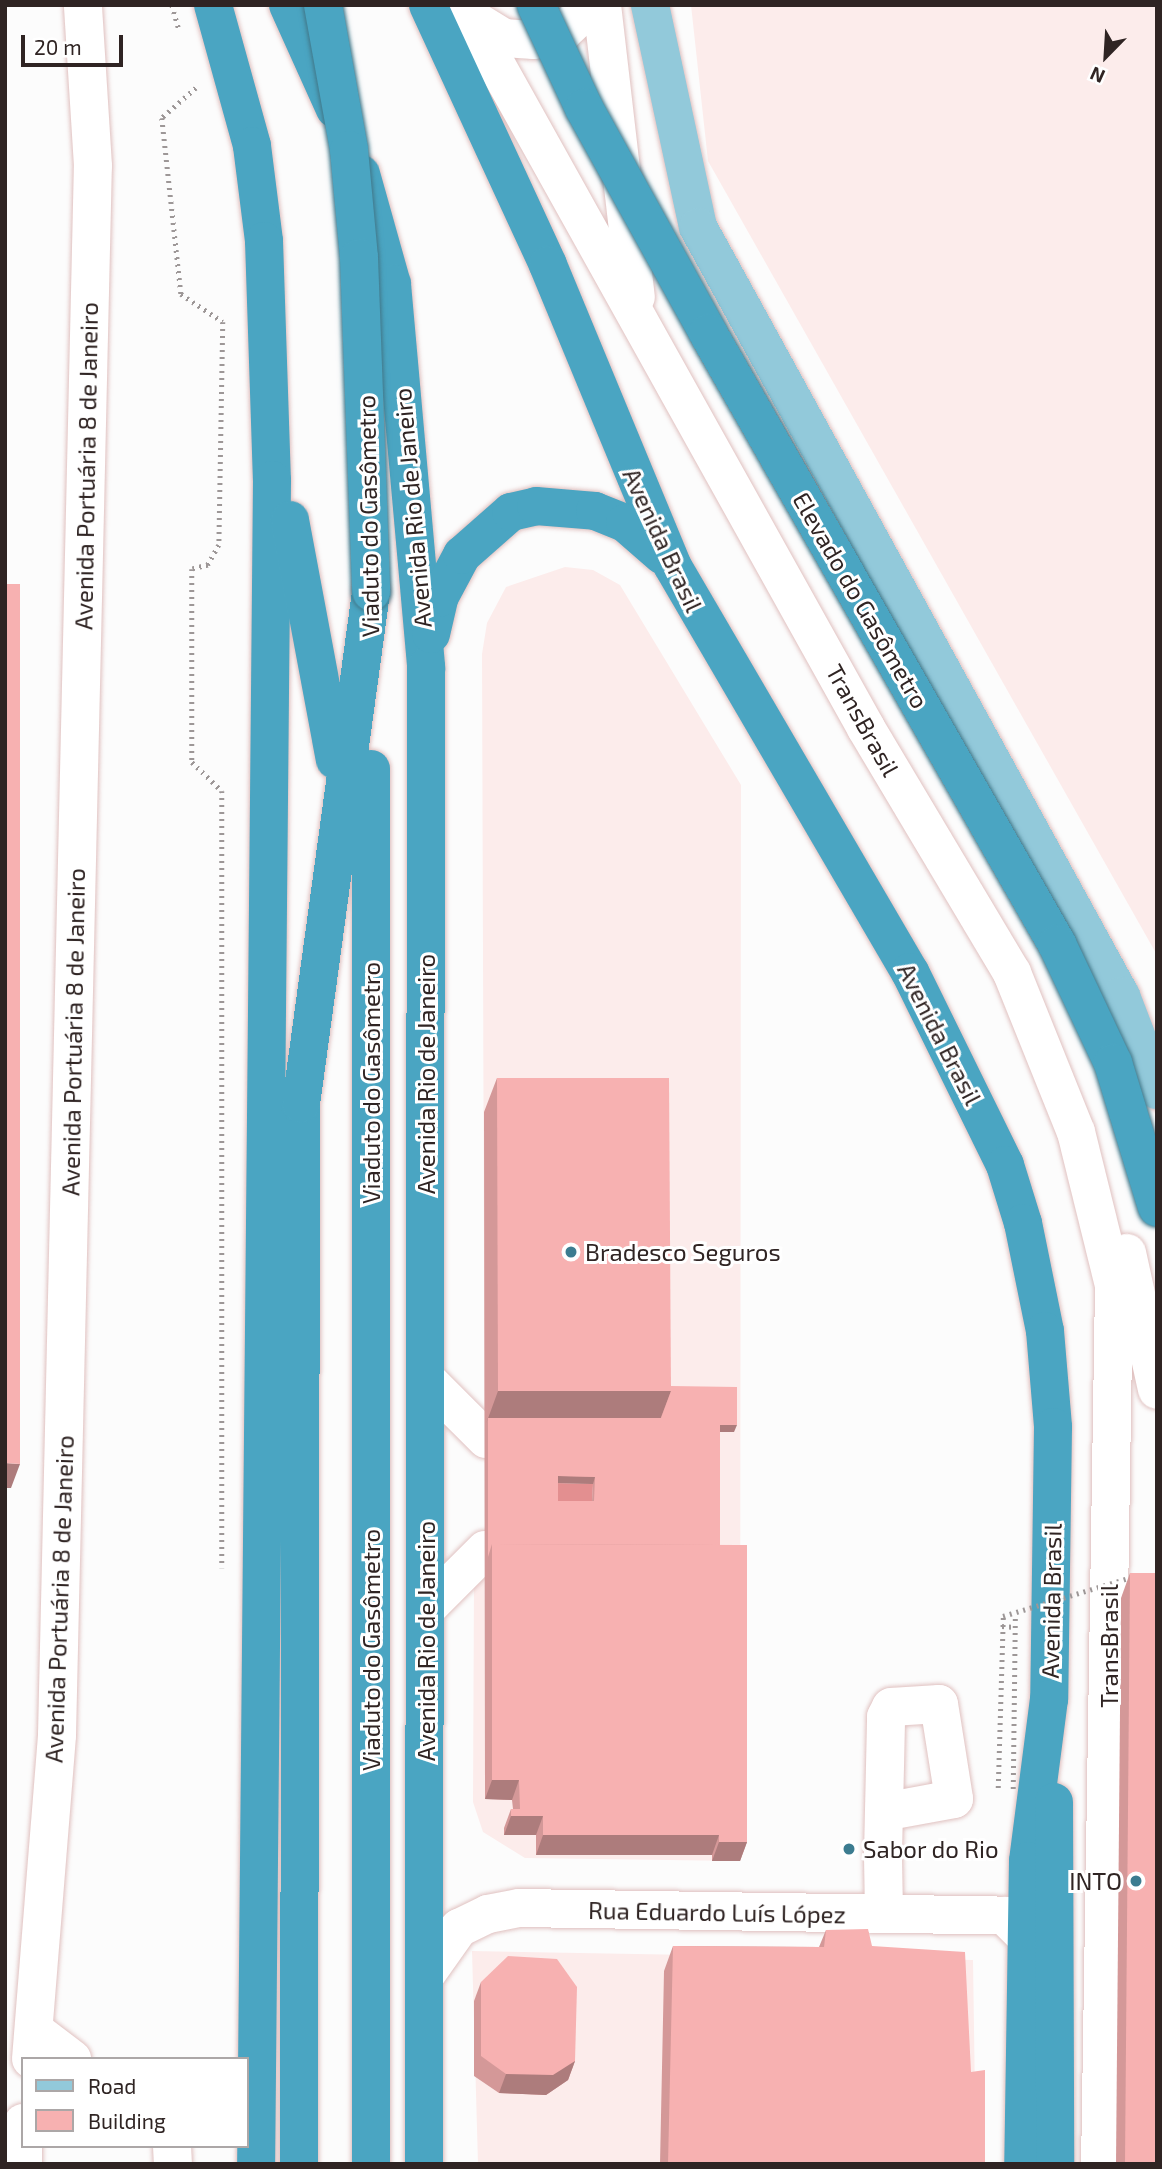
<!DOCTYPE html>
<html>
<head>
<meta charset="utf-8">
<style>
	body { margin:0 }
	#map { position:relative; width:1162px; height:2169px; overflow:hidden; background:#fcfcfc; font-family:"Exo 2",sans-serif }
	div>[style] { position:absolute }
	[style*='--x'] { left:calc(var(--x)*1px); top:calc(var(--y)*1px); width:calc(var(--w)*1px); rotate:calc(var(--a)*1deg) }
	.built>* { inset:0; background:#fceceb }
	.water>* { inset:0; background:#e38f90 }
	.path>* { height:4.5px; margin-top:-2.25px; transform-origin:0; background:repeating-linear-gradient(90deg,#9d9797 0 2px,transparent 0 7px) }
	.roads { filter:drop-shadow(0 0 2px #e0c1c0) drop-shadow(0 0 2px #e0c1c0) }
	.minor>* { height:38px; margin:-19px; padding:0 19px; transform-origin:19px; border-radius:19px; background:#fff }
	.major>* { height:38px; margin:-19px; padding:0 19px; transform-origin:19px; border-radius:19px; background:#92c9da }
	.highway>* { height:38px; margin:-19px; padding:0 19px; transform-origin:19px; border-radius:19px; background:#4aa5c2 }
	.path-bridge>* { height:4.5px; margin-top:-2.25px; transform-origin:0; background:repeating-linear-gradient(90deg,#9d9797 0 2px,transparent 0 7px) }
	.bridges { filter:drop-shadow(0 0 2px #41788a) drop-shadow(0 0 2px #41788a) }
	.highway-bridge>* { height:38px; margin:-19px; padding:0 19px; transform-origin:19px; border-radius:19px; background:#4aa5c2 }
	.wall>* { inset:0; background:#d49898 }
	.shaded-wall>* { inset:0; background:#ad7c7c }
	.building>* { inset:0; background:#f7b1b1 }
	.dots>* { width:19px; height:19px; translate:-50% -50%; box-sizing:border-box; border:4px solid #fff; border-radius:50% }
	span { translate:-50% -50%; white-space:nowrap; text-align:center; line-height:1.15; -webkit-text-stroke:6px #fff; paint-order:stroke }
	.street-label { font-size:24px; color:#2f2423 }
	.poi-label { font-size:24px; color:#2f2423 }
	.left { translate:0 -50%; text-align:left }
	.right { translate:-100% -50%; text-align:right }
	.frame { position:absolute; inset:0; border:7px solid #2f2423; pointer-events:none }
	.legend { position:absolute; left:21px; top:2057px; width:228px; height:91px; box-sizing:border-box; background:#fff; border:2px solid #aca7a7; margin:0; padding:9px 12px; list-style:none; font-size:21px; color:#2f2423 }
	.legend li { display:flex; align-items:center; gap:14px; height:35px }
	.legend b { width:35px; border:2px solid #aca7a7 }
	.north { position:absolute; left:1071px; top:21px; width:70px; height:70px; -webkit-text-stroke:5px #fff; paint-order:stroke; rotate:204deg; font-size:19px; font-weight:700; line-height:28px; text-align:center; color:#2f2423 }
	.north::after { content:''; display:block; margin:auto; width:24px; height:32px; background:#2f2423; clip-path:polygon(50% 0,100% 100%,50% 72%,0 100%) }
	.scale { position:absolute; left:21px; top:35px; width:102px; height:32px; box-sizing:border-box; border:4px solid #2f2423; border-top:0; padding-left:9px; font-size:21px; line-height:24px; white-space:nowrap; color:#2f2423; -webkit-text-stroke:5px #fff; paint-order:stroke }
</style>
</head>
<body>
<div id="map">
	<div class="built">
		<i style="clip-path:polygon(691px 5px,1157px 5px,1157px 955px,708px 161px)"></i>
		<i style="clip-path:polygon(565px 567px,593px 570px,620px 585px,741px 785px,740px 1861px,525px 1858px,483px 1832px,473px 1802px,474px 1582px,485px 1563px,482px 654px,487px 623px,506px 587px)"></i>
		<i style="clip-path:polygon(472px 1951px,973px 1960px,976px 2164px,478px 2164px)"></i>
	</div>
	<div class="water">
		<i style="clip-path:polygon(556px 1483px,593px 1484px,592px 1508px,555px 1508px)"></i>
	</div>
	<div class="path">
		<i style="--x:172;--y:5;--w:25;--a:74"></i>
		<i style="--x:196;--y:88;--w:45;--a:138.6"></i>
		<i style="--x:162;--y:118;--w:177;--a:83.8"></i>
		<i style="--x:181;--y:294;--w:50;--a:33.7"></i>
		<i style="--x:223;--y:322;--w:223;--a:91"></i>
		<i style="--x:219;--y:545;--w:23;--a:119"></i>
		<i style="--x:208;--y:565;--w:16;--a:166"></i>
		<i style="--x:192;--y:569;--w:193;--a:90"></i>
		<i style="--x:192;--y:762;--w:42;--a:44"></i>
		<i style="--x:222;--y:791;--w:777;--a:90"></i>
		<i style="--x:1002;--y:1626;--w:13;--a:4"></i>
		<i style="--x:998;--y:1788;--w:172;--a:-88.3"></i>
	</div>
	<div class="roads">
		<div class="minor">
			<i style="--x:463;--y:5;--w:828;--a:60.86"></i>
			<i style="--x:866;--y:728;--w:285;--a:59.2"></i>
			<i style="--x:1012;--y:973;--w:171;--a:68.1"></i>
			<i style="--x:1076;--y:1132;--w:159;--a:76.1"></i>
			<i style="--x:1114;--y:1286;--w:878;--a:90.91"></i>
			<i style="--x:602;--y:5;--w:294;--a:83.4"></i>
			<i style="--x:468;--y:16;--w:42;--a:31.4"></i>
			<i style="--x:504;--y:38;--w:30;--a:4"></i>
			<i style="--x:534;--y:40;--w:30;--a:-15"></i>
			<i style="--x:563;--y:32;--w:40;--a:-43"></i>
			<i style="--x:1127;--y:1253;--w:140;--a:77.6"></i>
			<i style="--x:426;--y:1379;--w:85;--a:45"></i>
			<i style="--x:425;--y:1610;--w:85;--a:-45"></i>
			<i style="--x:884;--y:1914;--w:60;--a:-91"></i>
			<i style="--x:883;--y:1854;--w:137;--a:-88.7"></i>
			<i style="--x:886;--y:1717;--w:11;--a:-63"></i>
			<i style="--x:891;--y:1707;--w:48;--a:-3.6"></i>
			<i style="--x:939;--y:1704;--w:96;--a:81"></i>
			<i style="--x:954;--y:1799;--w:71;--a:169.5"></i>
			<i style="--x:425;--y:1976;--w:59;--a:-54.7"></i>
			<i style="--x:459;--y:1928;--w:32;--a:-26"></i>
			<i style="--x:488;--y:1914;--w:32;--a:-11"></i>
			<i style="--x:519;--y:1908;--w:486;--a:0.9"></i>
			<i style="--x:1005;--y:1916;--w:31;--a:45"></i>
			<i style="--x:34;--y:2030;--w:48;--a:37.3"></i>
			<i style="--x:31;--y:2059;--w:325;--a:-85.4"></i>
			<i style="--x:57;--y:1735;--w:1569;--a:-88.69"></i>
			<i style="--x:93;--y:166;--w:161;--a:-93.6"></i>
			<i style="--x:23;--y:2123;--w:41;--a:90"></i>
			<i style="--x:172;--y:2146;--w:18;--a:87"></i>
		</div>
		<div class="major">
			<i style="--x:650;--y:5;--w:227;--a:77.8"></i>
			<i style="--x:698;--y:227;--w:878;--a:61.19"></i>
			<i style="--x:1121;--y:996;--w:101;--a:69"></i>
		</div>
		<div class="highway">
			<i style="--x:213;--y:5;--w:146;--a:74.5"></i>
			<i style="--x:252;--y:146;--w:96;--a:82.8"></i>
			<i style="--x:264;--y:241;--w:239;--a:88.1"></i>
			<i style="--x:272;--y:480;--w:1684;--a:90.54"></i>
			<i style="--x:288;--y:5;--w:114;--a:65.7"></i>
			<i style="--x:428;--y:5;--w:286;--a:65.2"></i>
			<i style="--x:548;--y:265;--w:325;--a:67.5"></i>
			<i style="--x:672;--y:565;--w:471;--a:59.7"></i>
			<i style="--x:910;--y:972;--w:215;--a:63.8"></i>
			<i style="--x:1005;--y:1165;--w:61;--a:72.8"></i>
			<i style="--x:1023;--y:1223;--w:110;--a:78.5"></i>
			<i style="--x:1045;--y:1331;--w:96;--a:85.2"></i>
			<i style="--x:1053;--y:1427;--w:272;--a:90.8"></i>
			<i style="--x:1049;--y:1699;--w:163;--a:97.4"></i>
			<i style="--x:1028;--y:1861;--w:303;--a:90.9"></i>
			<i style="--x:361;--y:174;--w:114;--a:74.3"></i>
			<i style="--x:392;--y:284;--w:385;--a:84.9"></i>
			<i style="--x:426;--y:667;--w:1497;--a:90.08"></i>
			<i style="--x:290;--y:520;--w:244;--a:79.4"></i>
			<i style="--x:431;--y:634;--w:37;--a:-77"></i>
			<i style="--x:439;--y:598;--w:49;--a:-61.9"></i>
			<i style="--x:462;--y:555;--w:65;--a:-41.3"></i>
			<i style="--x:511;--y:512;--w:26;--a:-13"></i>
			<i style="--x:536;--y:506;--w:59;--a:4.8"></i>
			<i style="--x:595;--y:511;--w:32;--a:22"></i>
			<i style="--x:625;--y:523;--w:49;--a:40.9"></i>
			<i style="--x:371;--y:769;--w:1395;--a:90"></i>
			<i style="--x:1054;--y:1802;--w:362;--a:89.8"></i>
			<i style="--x:299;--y:2164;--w:1060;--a:-89.89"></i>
			<i style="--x:301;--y:1104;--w:517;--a:-82.21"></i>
		</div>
	</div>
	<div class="path-bridge">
		<i style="--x:1003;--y:1616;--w:135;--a:-16.8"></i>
		<i style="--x:1013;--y:1789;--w:174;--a:-89.3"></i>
	</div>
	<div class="bridges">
		<div class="highway-bridge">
			<i style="--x:323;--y:5;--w:147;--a:79.8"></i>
			<i style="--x:349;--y:150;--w:108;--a:84.7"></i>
			<i style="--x:359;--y:258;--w:334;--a:87.9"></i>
			<i style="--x:536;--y:5;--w:114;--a:65"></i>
			<i style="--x:584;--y:108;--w:257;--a:61.1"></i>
			<i style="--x:708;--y:333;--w:704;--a:60.27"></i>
			<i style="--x:1057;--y:944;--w:132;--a:64.8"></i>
			<i style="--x:1113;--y:1063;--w:151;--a:73"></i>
		</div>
	</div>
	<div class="wall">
		<i style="clip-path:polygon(evenodd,497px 1078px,671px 1386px,734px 1432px,720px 1432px,720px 1545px,747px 1842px,740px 1861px,712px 1861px,712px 1855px,536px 1855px,536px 1835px,504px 1835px,504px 1828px,511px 1809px,513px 1809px,512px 1800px,485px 1799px,484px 1112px,497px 1078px,558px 1483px,593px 1484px,592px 1501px,558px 1501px,558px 1483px)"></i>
		<i style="clip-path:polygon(1130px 1573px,1157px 2164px,1116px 2164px,1121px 1598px)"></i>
		<i style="clip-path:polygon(826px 1930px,872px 1946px,971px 2072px,985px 2164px,660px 2164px,664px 1971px,673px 1946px,819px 1947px)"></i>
		<i style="clip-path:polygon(481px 1982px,575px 2061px,568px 2080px,546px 2095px,499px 2093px,474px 2076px,474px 2001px)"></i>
	</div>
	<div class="shaded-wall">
		<i style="clip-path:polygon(498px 1391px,671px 1391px,658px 1425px,488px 1418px,486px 1424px)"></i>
		<i style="clip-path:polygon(720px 1425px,737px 1425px,734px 1432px,718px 1432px)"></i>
		<i style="clip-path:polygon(5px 1463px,20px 1464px,11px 1488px,5px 1488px)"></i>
		<i style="clip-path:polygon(558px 1476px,595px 1477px,593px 1484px,556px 1483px)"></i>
		<i style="clip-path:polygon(492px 1780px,519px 1780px,512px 1800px,485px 1799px)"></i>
		<i style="clip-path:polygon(511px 1816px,543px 1816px,536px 1835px,504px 1835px)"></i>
		<i style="clip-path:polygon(543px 1835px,719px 1835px,712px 1855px,536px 1855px)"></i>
		<i style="clip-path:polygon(719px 1842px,747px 1842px,740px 1861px,712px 1861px)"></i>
		<i style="clip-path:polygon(575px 2061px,568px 2080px,546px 2095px,499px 2093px,506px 2074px)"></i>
	</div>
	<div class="building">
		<i style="clip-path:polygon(5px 584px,20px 584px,20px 1464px,5px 1463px)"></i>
		<i style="clip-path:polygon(497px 1078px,669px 1078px,671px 1391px,498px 1391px)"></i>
		<i style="clip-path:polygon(evenodd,671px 1386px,737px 1387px,737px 1425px,720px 1425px,720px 1545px,492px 1544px,488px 1557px,488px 1418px,661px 1418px,671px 1391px,671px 1386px,558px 1476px,595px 1477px,594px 1501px,558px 1501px,558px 1476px)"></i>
		<i style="clip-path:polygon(492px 1544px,747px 1545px,747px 1842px,719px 1842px,719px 1835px,543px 1835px,543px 1816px,511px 1816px,511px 1809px,520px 1809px,519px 1780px,492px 1780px)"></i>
		<i style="clip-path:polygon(1130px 1573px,1157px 1573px,1157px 2164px,1125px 2164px)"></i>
		<i style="clip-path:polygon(868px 1929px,872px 1946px,965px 1952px,971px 2072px,985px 2070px,985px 2164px,668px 2164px,673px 1946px,824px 1947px,826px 1930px)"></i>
		<i style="clip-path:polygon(508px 1956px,557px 1959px,577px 1987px,575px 2061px,553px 2075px,506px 2074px,481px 2056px,481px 1982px)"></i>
	</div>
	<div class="dots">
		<i style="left:571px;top:1252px;background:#3c7c90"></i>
		<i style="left:849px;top:1849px;background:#3c7c90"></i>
		<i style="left:1136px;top:1881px;background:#3c7c90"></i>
	</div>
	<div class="street-label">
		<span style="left:86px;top:466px;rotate:-89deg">Avenida Portuária 8 de Janeiro</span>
		<span style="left:412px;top:508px;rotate:-95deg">Avenida Rio de Janeiro</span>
		<span style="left:368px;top:516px;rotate:-91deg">Viaduto do Gasômetro</span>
		<span style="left:663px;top:540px;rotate:65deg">Avenida Brasil</span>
		<span style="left:861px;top:600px;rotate:60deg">Elevado do Gasômetro</span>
		<span style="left:863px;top:720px;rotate:61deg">TransBrasil</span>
		<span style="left:73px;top:1032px;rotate:-89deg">Avenida Portuária 8 de Janeiro</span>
		<span style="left:940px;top:1034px;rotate:63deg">Avenida Brasil</span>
		<span style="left:426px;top:1074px;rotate:-90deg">Avenida Rio de Janeiro</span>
		<span style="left:371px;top:1083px;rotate:-90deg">Viaduto do Gasômetro</span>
		<span style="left:59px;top:1599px;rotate:-88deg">Avenida Portuária 8 de Janeiro</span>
		<span style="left:1051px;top:1601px;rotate:-89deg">Avenida Brasil</span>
		<span style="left:426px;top:1641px;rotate:-90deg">Avenida Rio de Janeiro</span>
		<span style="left:1109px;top:1646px;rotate:-90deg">TransBrasil</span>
		<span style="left:371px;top:1650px;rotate:-90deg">Viaduto do Gasômetro</span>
		<span style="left:717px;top:1912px;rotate:1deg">Rua Eduardo Luís López</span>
	</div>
	<div class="poi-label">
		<span class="left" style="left:585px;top:1252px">Bradesco Seguros</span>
		<span class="left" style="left:863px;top:1849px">Sabor do Rio</span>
		<span class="right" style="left:1122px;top:1881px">INTO</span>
	</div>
	<div class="frame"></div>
	<ul class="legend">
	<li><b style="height:9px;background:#92c9da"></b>Road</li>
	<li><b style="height:19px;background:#f7b1b1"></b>Building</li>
	</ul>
	<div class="north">N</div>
	<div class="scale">20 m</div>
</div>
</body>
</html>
